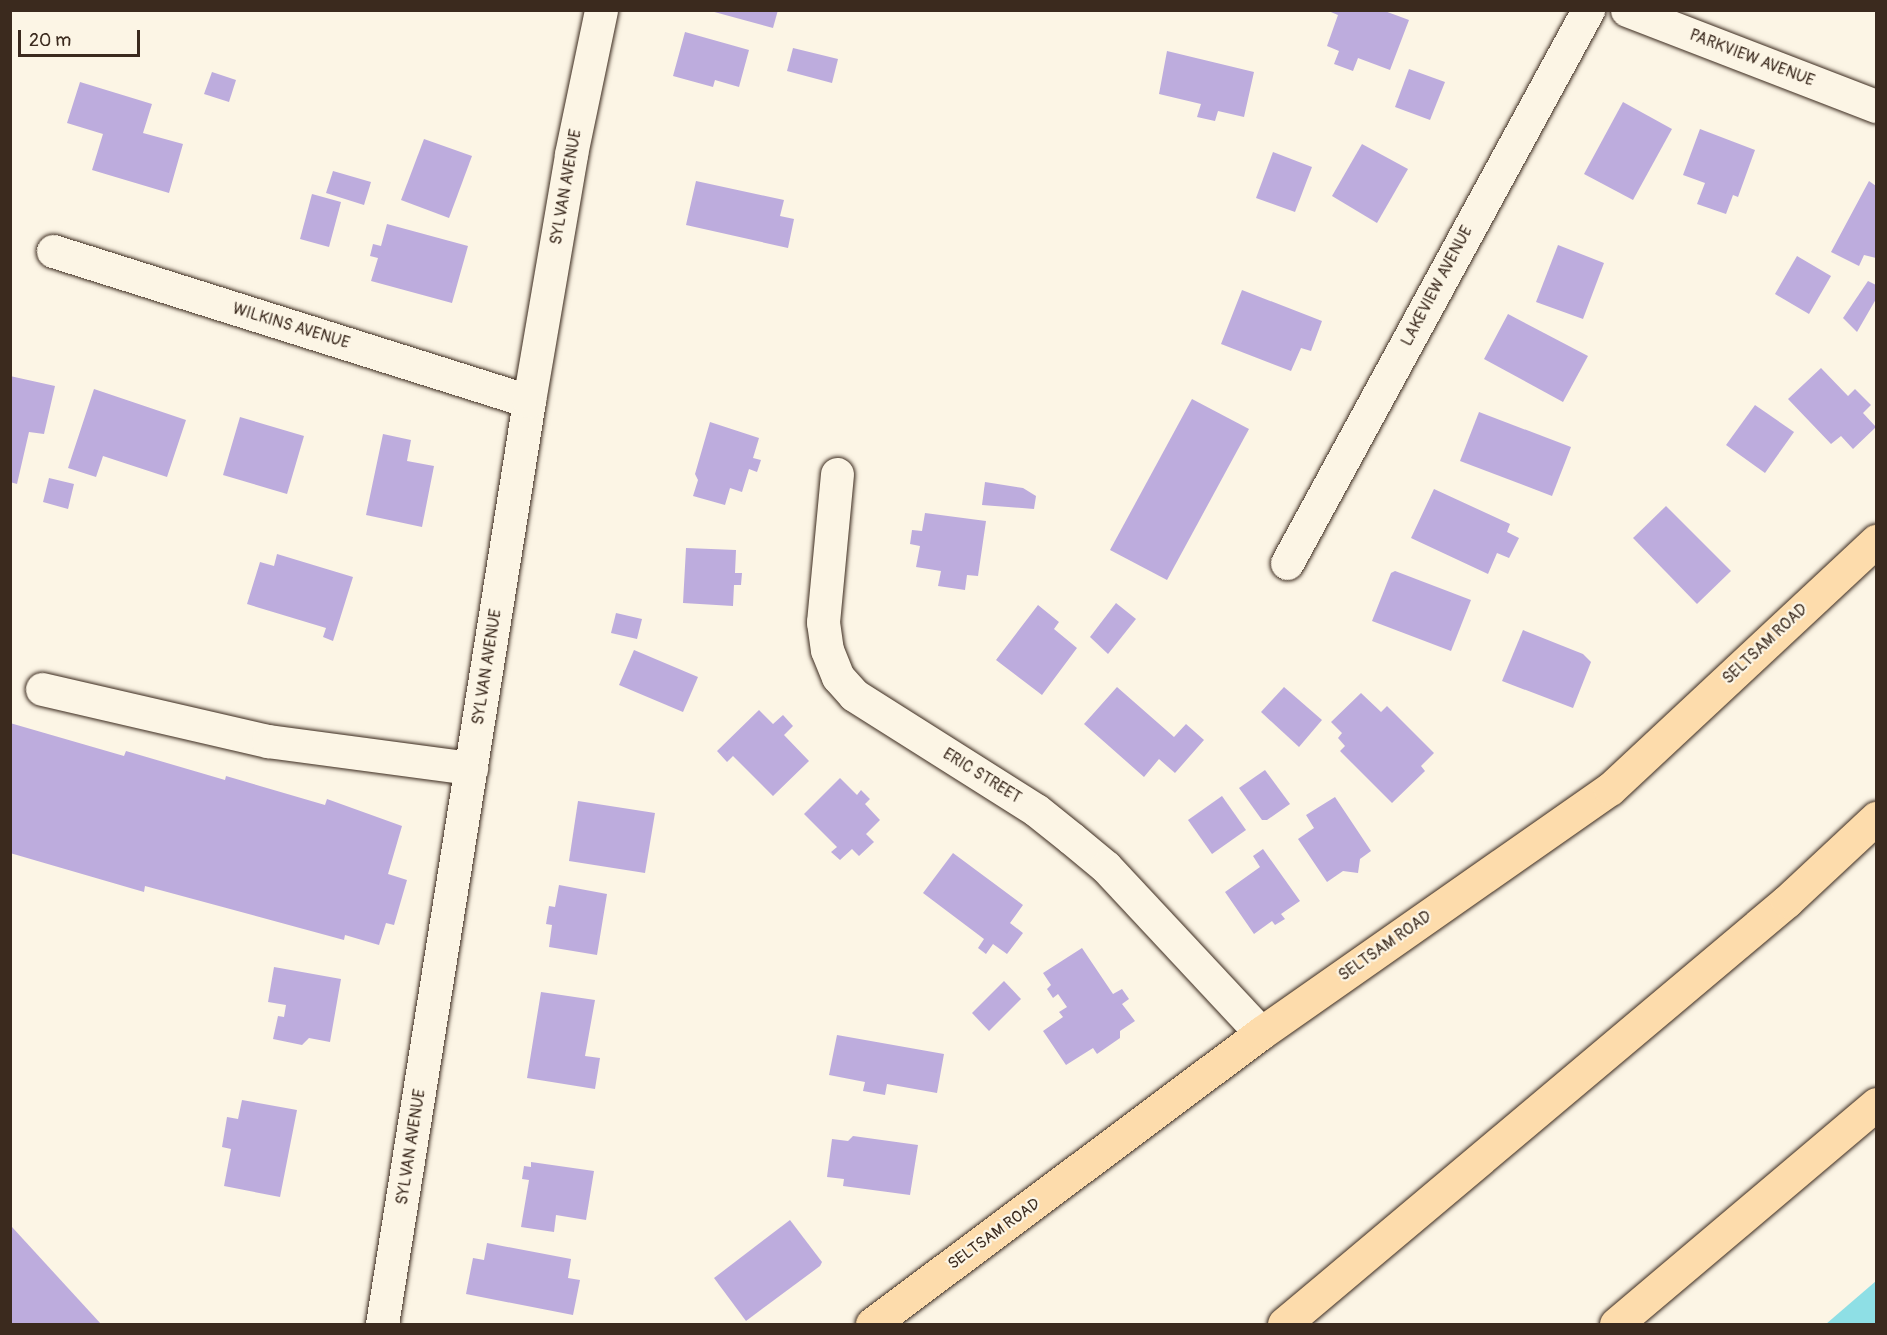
<!DOCTYPE html>
<html>
<head>
<meta charset="utf-8">
<style>
	body { margin:0 }
	#map { position:relative; width:1887px; height:1335px; overflow:hidden; background:#fcf5e5; font-family:Pangolin,sans-serif }
	div>[style] { position:absolute }
	[style*='--x'] { left:calc(var(--x)*1px); top:calc(var(--y)*1px); width:calc(var(--w)*1px); rotate:calc(var(--a)*1deg) }
	.water>* { inset:0; background:#8edfe5 }
	.building>* { inset:0; background:#bdacdd }
	.roads { filter:drop-shadow(0 0 2px #3b2a1e) drop-shadow(0 0 2px #3b2a1e) }
	.minor>* { height:33px; margin:-16.5px; padding:0 16.5px; transform-origin:16.5px; border-radius:16.5px; background:#fcf5e5 }
	.major>* { height:33px; margin:-16.5px; padding:0 16.5px; transform-origin:16.5px; border-radius:16.5px; background:#fddcac }
	.highway>* { height:33px; margin:-16.5px; padding:0 16.5px; transform-origin:16.5px; border-radius:16.5px; background:#fddcac }
	span { translate:-50% -50%; white-space:nowrap; text-align:center; line-height:1.15; -webkit-text-stroke:4.5px #fcf5e5; paint-order:stroke }
	.street-label { font-size:16px; color:#3b2a1e }
	.frame { position:absolute; inset:0; border:12px solid #3b2a1e; pointer-events:none }
	.scale { position:absolute; left:18px; top:30px; width:122px; height:27px; box-sizing:border-box; border:3px solid #3b2a1e; border-top:0; padding-left:8px; font-size:18px; line-height:21px; white-space:nowrap; color:#3b2a1e; -webkit-text-stroke:4px #fcf5e5; paint-order:stroke }
</style>
</head>
<body>
<div id="map">
	<div class="water">
		<i style="clip-path:polygon(1876px 1281px,1876px 1324px,1826px 1324px)"></i>
	</div>
	<div class="building">
		<i style="clip-path:polygon(707px 10px,778px 10px,773px 28px)"></i>
		<i style="clip-path:polygon(1326px 10px,1382px 10px,1409px 20px,1390px 70px,1358px 58px,1353px 71px,1334px 64px,1339px 51px,1327px 46px,1338px 15px)"></i>
		<i style="clip-path:polygon(685px 32px,749px 50px,739px 87px,715px 80px,713px 87px,673px 76px)"></i>
		<i style="clip-path:polygon(793px 48px,838px 59px,832px 83px,787px 71px)"></i>
		<i style="clip-path:polygon(1167px 51px,1254px 72px,1244px 117px,1218px 111px,1215px 121px,1197px 117px,1201px 104px,1159px 94px)"></i>
		<i style="clip-path:polygon(1409px 69px,1445px 82px,1430px 120px,1395px 107px)"></i>
		<i style="clip-path:polygon(212px 72px,236px 80px,229px 102px,204px 94px)"></i>
		<i style="clip-path:polygon(80px 82px,152px 104px,143px 133px,183px 144px,169px 193px,92px 170px,103px 134px,67px 123px)"></i>
		<i style="clip-path:polygon(1623px 102px,1672px 129px,1633px 200px,1584px 174px)"></i>
		<i style="clip-path:polygon(1700px 129px,1755px 150px,1738px 197px,1733px 195px,1726px 214px,1697px 204px,1705px 183px,1683px 175px)"></i>
		<i style="clip-path:polygon(424px 139px,472px 156px,449px 218px,401px 200px)"></i>
		<i style="clip-path:polygon(1362px 144px,1408px 169px,1377px 223px,1332px 196px)"></i>
		<i style="clip-path:polygon(1273px 152px,1312px 167px,1295px 212px,1256px 198px)"></i>
		<i style="clip-path:polygon(333px 171px,371px 182px,364px 205px,326px 193px)"></i>
		<i style="clip-path:polygon(696px 181px,784px 200px,780px 216px,794px 219px,788px 248px,686px 225px)"></i>
		<i style="clip-path:polygon(1869px 181px,1876px 186px,1876px 258px,1864px 255px,1859px 266px,1831px 252px)"></i>
		<i style="clip-path:polygon(312px 194px,341px 202px,329px 247px,300px 239px)"></i>
		<i style="clip-path:polygon(387px 224px,468px 246px,452px 303px,371px 281px,378px 258px,370px 256px,373px 244px,381px 246px)"></i>
		<i style="clip-path:polygon(1558px 245px,1604px 263px,1583px 319px,1536px 302px)"></i>
		<i style="clip-path:polygon(1797px 256px,1831px 276px,1809px 314px,1775px 294px)"></i>
		<i style="clip-path:polygon(1868px 281px,1876px 285px,1876px 299px,1857px 332px,1843px 318px)"></i>
		<i style="clip-path:polygon(1242px 290px,1322px 321px,1311px 351px,1301px 348px,1291px 371px,1221px 344px)"></i>
		<i style="clip-path:polygon(1508px 314px,1588px 356px,1563px 402px,1484px 359px)"></i>
		<i style="clip-path:polygon(1821px 368px,1848px 396px,1855px 389px,1871px 405px,1863px 413px,1876px 427px,1853px 449px,1841px 436px,1831px 444px,1788px 399px)"></i>
		<i style="clip-path:polygon(10px 376px,55px 386px,44px 434px,29px 432px,17px 484px,10px 482px)"></i>
		<i style="clip-path:polygon(94px 389px,186px 420px,167px 477px,103px 456px,96px 477px,68px 468px)"></i>
		<i style="clip-path:polygon(1192px 399px,1249px 429px,1167px 580px,1110px 550px)"></i>
		<i style="clip-path:polygon(1755px 405px,1794px 432px,1765px 473px,1726px 445px)"></i>
		<i style="clip-path:polygon(1479px 412px,1571px 447px,1552px 496px,1460px 461px)"></i>
		<i style="clip-path:polygon(240px 417px,304px 436px,287px 494px,223px 475px)"></i>
		<i style="clip-path:polygon(710px 422px,759px 438px,753px 458px,761px 460px,757px 472px,749px 469px,742px 492px,730px 488px,725px 505px,693px 496px,698px 480px,695px 474px)"></i>
		<i style="clip-path:polygon(383px 434px,411px 440px,407px 461px,434px 466px,422px 527px,366px 515px)"></i>
		<i style="clip-path:polygon(49px 478px,74px 484px,68px 509px,43px 502px)"></i>
		<i style="clip-path:polygon(985px 482px,1023px 488px,1036px 496px,1034px 509px,982px 505px)"></i>
		<i style="clip-path:polygon(1434px 489px,1510px 524px,1507px 532px,1519px 538px,1509px 558px,1497px 553px,1488px 574px,1411px 538px)"></i>
		<i style="clip-path:polygon(1666px 506px,1731px 571px,1697px 604px,1633px 538px)"></i>
		<i style="clip-path:polygon(925px 513px,986px 521px,978px 576px,967px 575px,965px 590px,938px 586px,941px 571px,916px 567px,920px 546px,910px 544px,912px 530px,922px 531px)"></i>
		<i style="clip-path:polygon(686px 548px,736px 550px,735px 573px,742px 573px,741px 585px,734px 585px,733px 606px,683px 603px)"></i>
		<i style="clip-path:polygon(277px 554px,353px 577px,333px 641px,323px 637px,326px 628px,247px 604px,260px 562px,274px 566px)"></i>
		<i style="clip-path:polygon(1395px 571px,1471px 600px,1451px 651px,1372px 621px,1391px 573px)"></i>
		<i style="clip-path:polygon(1116px 603px,1136px 619px,1108px 654px,1090px 637px)"></i>
		<i style="clip-path:polygon(1038px 605px,1059px 622px,1054px 629px,1077px 648px,1042px 695px,996px 660px)"></i>
		<i style="clip-path:polygon(616px 613px,642px 619px,637px 639px,611px 633px)"></i>
		<i style="clip-path:polygon(1523px 630px,1583px 654px,1591px 662px,1573px 708px,1502px 681px)"></i>
		<i style="clip-path:polygon(634px 650px,698px 677px,683px 712px,619px 685px)"></i>
		<i style="clip-path:polygon(1117px 687px,1174px 737px,1186px 724px,1204px 740px,1175px 773px,1159px 759px,1144px 777px,1084px 724px)"></i>
		<i style="clip-path:polygon(1284px 687px,1322px 720px,1299px 747px,1261px 712px)"></i>
		<i style="clip-path:polygon(1361px 693px,1381px 712px,1387px 706px,1434px 753px,1421px 766px,1425px 771px,1392px 803px,1340px 751px,1345px 746px,1338px 738px,1342px 733px,1331px 722px)"></i>
		<i style="clip-path:polygon(759px 710px,773px 724px,783px 715px,793px 726px,784px 735px,809px 761px,773px 796px,733px 756px,727px 762px,717px 751px)"></i>
		<i style="clip-path:polygon(10px 723px,124px 756px,126px 751px,225px 780px,226px 776px,325px 805px,327px 799px,402px 826px,388px 874px,407px 880px,394px 925px,386px 923px,379px 945px,345px 935px,344px 940px,145px 886px,144px 892px,10px 853px)"></i>
		<i style="clip-path:polygon(1265px 770px,1290px 804px,1267px 820px,1262px 820px,1239px 788px)"></i>
		<i style="clip-path:polygon(840px 778px,857px 795px,861px 790px,870px 799px,865px 804px,880px 820px,866px 834px,874px 842px,859px 856px,852px 849px,840px 860px,831px 852px,837px 847px,804px 814px)"></i>
		<i style="clip-path:polygon(1222px 796px,1246px 830px,1212px 854px,1188px 820px)"></i>
		<i style="clip-path:polygon(1335px 797px,1371px 851px,1360px 859px,1358px 873px,1343px 871px,1327px 882px,1298px 839px,1314px 828px,1306px 815px)"></i>
		<i style="clip-path:polygon(578px 801px,655px 813px,645px 873px,569px 861px)"></i>
		<i style="clip-path:polygon(1263px 849px,1300px 901px,1281px 914px,1285px 919px,1275px 925px,1272px 921px,1254px 934px,1225px 892px,1260px 867px,1253px 856px)"></i>
		<i style="clip-path:polygon(953px 853px,1023px 905px,1010px 923px,1023px 933px,1007px 954px,993px 944px,986px 954px,978px 948px,984px 939px,923px 893px)"></i>
		<i style="clip-path:polygon(559px 885px,607px 894px,597px 955px,549px 947px,552px 925px,546px 924px,549px 906px,555px 907px)"></i>
		<i style="clip-path:polygon(1082px 948px,1113px 994px,1122px 989px,1129px 999px,1122px 1004px,1135px 1021px,1120px 1031px,1120px 1038px,1097px 1054px,1093px 1048px,1066px 1065px,1043px 1031px,1063px 1017px,1059px 1012px,1067px 1007px,1058px 994px,1053px 998px,1047px 989px,1051px 985px,1043px 973px)"></i>
		<i style="clip-path:polygon(274px 967px,341px 979px,330px 1042px,309px 1038px,302px 1045px,273px 1039px,278px 1016px,284px 1017px,286px 1005px,268px 1002px)"></i>
		<i style="clip-path:polygon(1004px 981px,1021px 999px,989px 1031px,972px 1013px)"></i>
		<i style="clip-path:polygon(541px 992px,595px 1000px,585px 1056px,600px 1058px,595px 1089px,527px 1078px)"></i>
		<i style="clip-path:polygon(837px 1035px,944px 1054px,937px 1093px,887px 1084px,885px 1095px,863px 1091px,865px 1082px,829px 1075px)"></i>
		<i style="clip-path:polygon(242px 1100px,297px 1110px,280px 1197px,224px 1186px,231px 1149px,222px 1147px,227px 1117px,238px 1119px)"></i>
		<i style="clip-path:polygon(853px 1136px,918px 1145px,910px 1195px,843px 1186px,844px 1179px,827px 1177px,832px 1139px,848px 1141px)"></i>
		<i style="clip-path:polygon(531px 1162px,594px 1171px,586px 1220px,556px 1215px,554px 1232px,521px 1227px,529px 1180px,522px 1179px,524px 1166px,531px 1167px)"></i>
		<i style="clip-path:polygon(790px 1220px,822px 1262px,820px 1266px,746px 1321px,714px 1278px)"></i>
		<i style="clip-path:polygon(10px 1227px,12px 1227px,101px 1324px,10px 1324px)"></i>
		<i style="clip-path:polygon(487px 1243px,571px 1259px,568px 1278px,580px 1280px,573px 1315px,466px 1294px,473px 1258px,484px 1260px)"></i>
	</div>
	<div class="roads">
		<div class="minor">
			<i style="--x:1627;--y:10;--w:267;--a:21.1"></i>
			<i style="--x:53;--y:251;--w:499;--a:17.5"></i>
			<i style="--x:837;--y:474;--w:149;--a:95.4"></i>
			<i style="--x:823;--y:622;--w:28;--a:82"></i>
			<i style="--x:827;--y:650;--w:29;--a:68"></i>
			<i style="--x:838;--y:677;--w:24;--a:48"></i>
			<i style="--x:854;--y:695;--w:215;--a:32.3"></i>
			<i style="--x:1036;--y:810;--w:45;--a:38.7"></i>
			<i style="--x:1071;--y:838;--w:45;--a:39.6"></i>
			<i style="--x:1106;--y:867;--w:227;--a:47"></i>
			<i style="--x:1287;--y:563;--w:630;--a:-61.44"></i>
			<i style="--x:42;--y:689;--w:232;--a:13"></i>
			<i style="--x:268;--y:741;--w:205;--a:7.6"></i>
			<i style="--x:382;--y:1324;--w:935;--a:-80.95"></i>
			<i style="--x:529;--y:401;--w:251;--a:-80.3"></i>
			<i style="--x:571;--y:154;--w:147;--a:-78.2"></i>
		</div>
		<div class="major">
			<i style="--x:872;--y:1324;--w:486;--a:-36.8"></i>
			<i style="--x:1261;--y:1033;--w:426;--a:-35"></i>
			<i style="--x:1610;--y:789;--w:364;--a:-43"></i>
		</div>
		<div class="highway">
			<i style="--x:1284;--y:1324;--w:657;--a:-40.06"></i>
			<i style="--x:1787;--y:901;--w:122;--a:-43"></i>
			<i style="--x:1616;--y:1324;--w:341;--a:-40.2"></i>
		</div>
	</div>
	<div class="street-label">
		<span style="left:1752px;top:58px;rotate:21deg">PARKVIEW AVENUE</span>
		<span style="left:566px;top:187px;rotate:-80deg">SYLVAN AVENUE</span>
		<span style="left:1437px;top:286px;rotate:-62deg">LAKEVIEW AVENUE</span>
		<span style="left:291px;top:326px;rotate:17deg">WILKINS AVENUE</span>
		<span style="left:1765px;top:644px;rotate:-43deg">SELTSAM ROAD</span>
		<span style="left:487px;top:667px;rotate:-81deg">SYLVAN AVENUE</span>
		<span style="left:982px;top:776px;rotate:32deg">ERIC STREET</span>
		<span style="left:1385px;top:946px;rotate:-35deg">SELTSAM ROAD</span>
		<span style="left:411px;top:1147px;rotate:-81deg">SYLVAN AVENUE</span>
		<span style="left:994px;top:1234px;rotate:-36deg">SELTSAM ROAD</span>
	</div>
	<div class="frame"></div>
	<div class="scale">20 m</div>
</div>
</body>
</html>
